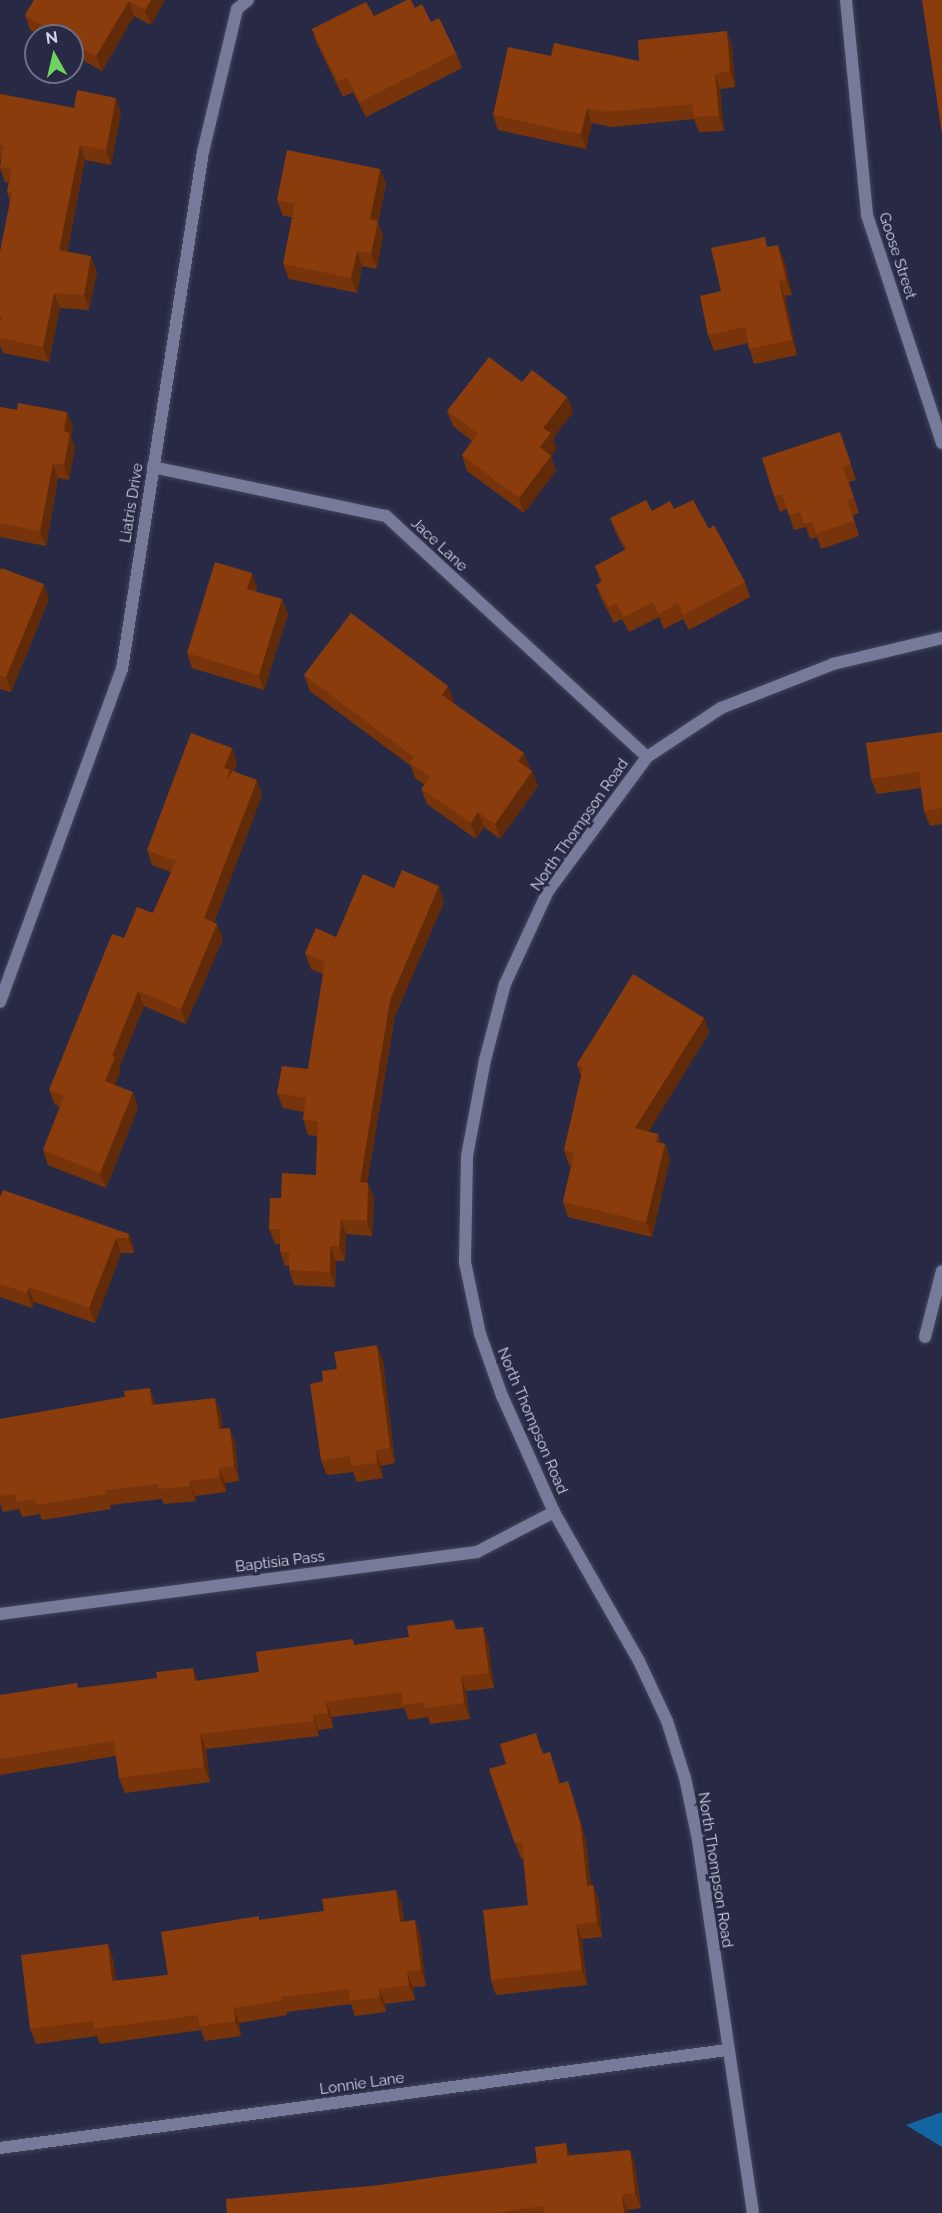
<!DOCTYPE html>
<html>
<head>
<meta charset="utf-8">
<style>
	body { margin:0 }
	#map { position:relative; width:942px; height:2213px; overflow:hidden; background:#282a45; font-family:Raleway,sans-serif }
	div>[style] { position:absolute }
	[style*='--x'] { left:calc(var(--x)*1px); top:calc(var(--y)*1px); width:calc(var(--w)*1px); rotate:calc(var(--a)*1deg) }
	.water>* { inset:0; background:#1364a0 }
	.roads { filter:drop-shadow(0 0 2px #43445b) drop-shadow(0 0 2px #43445b) }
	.service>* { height:12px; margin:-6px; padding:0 6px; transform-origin:6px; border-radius:6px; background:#777b9a }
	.minor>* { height:12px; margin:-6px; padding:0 6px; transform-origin:6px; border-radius:6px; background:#777b9a }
	.tertiary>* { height:12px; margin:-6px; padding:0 6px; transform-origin:6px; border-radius:6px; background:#777b9a }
	.wall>* { inset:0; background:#77340a }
	.shaded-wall>* { inset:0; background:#612a08 }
	.building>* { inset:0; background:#8a3c0c }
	span { translate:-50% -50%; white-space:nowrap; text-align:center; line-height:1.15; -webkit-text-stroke:6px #282a45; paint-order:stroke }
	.street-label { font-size:15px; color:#d1d3e5 }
	.north { position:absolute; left:24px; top:24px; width:60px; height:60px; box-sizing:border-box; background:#282a45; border:2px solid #6c6e85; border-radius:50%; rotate:352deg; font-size:16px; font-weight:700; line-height:24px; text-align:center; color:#d1d3e5 }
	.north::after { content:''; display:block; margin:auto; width:21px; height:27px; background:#6ed360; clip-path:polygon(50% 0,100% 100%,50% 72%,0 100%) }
</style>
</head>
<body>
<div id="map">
	<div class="water">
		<i style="clip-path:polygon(942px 2112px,942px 2147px,906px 2125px)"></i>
	</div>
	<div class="roads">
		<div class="service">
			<i style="--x:925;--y:1337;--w:68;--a:-75.6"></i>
		</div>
		<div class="minor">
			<i style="--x:846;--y:0;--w:216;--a:84.4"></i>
			<i style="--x:867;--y:215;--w:240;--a:71.8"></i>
			<i style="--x:153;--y:467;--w:238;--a:11.9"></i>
			<i style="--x:386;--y:516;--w:355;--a:42.7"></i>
			<i style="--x:0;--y:1002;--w:355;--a:-69.9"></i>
			<i style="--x:122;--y:669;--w:523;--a:-81.1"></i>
			<i style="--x:203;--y:152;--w:147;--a:-76.6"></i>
			<i style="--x:237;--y:9;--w:14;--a:-39"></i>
			<i style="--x:0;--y:1614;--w:481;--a:-7.4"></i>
			<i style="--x:477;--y:1552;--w:87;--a:-27.5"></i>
			<i style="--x:0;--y:2148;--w:734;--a:-7.68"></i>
		</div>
		<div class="tertiary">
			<i style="--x:753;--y:2213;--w:377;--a:-98.4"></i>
			<i style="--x:698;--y:1840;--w:63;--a:-101.8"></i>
			<i style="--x:685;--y:1778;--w:60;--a:-107.5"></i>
			<i style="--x:667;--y:1721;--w:66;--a:-115"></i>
			<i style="--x:639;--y:1661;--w:172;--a:-119.7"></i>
			<i style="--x:554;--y:1512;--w:127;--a:-114.1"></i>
			<i style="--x:502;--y:1396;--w:66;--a:-109.5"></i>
			<i style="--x:480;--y:1334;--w:74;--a:-101.8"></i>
			<i style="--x:465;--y:1262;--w:106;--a:-88.9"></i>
			<i style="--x:467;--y:1156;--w:98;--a:-79.4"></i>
			<i style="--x:485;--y:1060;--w:79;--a:-75.3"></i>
			<i style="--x:505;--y:984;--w:102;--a:-65.2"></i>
			<i style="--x:548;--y:891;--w:167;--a:-53.5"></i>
			<i style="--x:647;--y:757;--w:89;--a:-33.5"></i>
			<i style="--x:721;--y:708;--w:120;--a:-21.4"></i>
			<i style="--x:833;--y:664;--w:112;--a:-13.4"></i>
		</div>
	</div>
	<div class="wall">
		<i style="clip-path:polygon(34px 0,165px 0,151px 25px,134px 16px,102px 71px,72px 54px,72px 36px,40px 36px,30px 30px,25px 15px)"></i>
		<i style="clip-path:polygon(415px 8px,431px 22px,456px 53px,462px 68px,366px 117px,353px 92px,343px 97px,317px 44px,312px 29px)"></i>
		<i style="clip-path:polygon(732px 46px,735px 87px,720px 89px,724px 131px,699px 132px,694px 119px,612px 127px,592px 123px,586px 149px,498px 130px,493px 115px,551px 56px,639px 61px)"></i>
		<i style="clip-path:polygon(0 94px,74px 108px,121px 113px,111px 165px,85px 160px,67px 252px,97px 272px,89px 310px,60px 308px,49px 362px,3px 353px,0 345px,0 252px,10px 201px,7px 192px,9px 183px,5px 182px,0 168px,1px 159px,0 159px)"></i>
		<i style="clip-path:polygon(380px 169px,386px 184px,378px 223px,383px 236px,377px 269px,362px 266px,357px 293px,289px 279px,283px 264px,292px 217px,283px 216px,277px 200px)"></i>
		<i style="clip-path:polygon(768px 247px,784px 260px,792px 295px,785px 296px,797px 355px,754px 364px,748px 343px,714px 351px,708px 335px,721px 291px)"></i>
		<i style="clip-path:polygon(522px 382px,567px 397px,573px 412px,553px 438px,556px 448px,551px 456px,556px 471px,524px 513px,467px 471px,462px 455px,472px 441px,453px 426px,447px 411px)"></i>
		<i style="clip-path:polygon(0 407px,17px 410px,67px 412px,73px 427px,71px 436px,75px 448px,69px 480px,58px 478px,46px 546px,0 537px)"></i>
		<i style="clip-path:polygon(840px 432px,856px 480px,849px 482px,859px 513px,853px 515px,859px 536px,821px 549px,817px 537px,810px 539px,806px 527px,794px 530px,787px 509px,780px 512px,774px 496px)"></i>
		<i style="clip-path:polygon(674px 509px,709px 529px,745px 582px,750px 597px,689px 630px,683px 619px,664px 629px,659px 617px,629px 632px,622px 619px,614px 623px,602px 600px,596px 585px,601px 582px,595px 566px,625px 550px,616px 533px,610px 518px,652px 511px)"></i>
		<i style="clip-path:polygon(0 572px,49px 599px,11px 692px,0 689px)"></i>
		<i style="clip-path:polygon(252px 573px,257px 588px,256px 592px,282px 599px,288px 614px,264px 690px,192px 668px,187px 653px)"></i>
		<i style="clip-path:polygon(304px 675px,448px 686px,454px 701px,453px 703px,530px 768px,529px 769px,532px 771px,538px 786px,500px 839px,484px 827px,476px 839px,427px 804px,421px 789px,425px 785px,415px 778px,411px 766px,310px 691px)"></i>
		<i style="clip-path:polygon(942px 732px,942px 824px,930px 826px,924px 811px,921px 788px,877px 794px,871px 779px)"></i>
		<i style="clip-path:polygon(232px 748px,237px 763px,234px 771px,262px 795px,214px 923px,217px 924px,223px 939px,186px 1024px,144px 1006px,119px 1068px,120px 1072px,115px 1085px,138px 1107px,106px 1188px,48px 1165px,43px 1150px,60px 1107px,55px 1105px,49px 1090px,124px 938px,153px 913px,171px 872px,152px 865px,147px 850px)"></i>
		<i style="clip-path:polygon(394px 888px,444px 902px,395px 1016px,367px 1182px,374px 1198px,372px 1236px,346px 1234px,345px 1261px,336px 1261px,335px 1287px,294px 1285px,289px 1270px,289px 1266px,285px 1266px,280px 1251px,280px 1244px,275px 1244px,269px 1229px,281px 1198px,316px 1175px,317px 1136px,308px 1135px,303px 1119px,304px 1112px,283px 1108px,277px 1093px,308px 1069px,323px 974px,311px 969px,305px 953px,336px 937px)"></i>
		<i style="clip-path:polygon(704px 1018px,709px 1033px,648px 1132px,658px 1134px,661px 1143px,665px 1144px,670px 1159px,652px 1237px,568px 1217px,563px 1202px,571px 1166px,569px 1165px,564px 1150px,581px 1076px,577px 1064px)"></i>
		<i style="clip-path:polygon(0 1197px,129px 1234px,134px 1249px,134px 1253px,121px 1253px,95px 1323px,34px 1302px,32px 1308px,0 1297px)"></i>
		<i style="clip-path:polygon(383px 1360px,395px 1463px,381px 1466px,383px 1478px,357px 1482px,353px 1472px,327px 1475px,321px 1460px)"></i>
		<i style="clip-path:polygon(125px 1397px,155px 1403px,156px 1405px,221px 1413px,222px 1429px,235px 1443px,239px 1481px,225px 1483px,226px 1492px,195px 1496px,196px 1501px,164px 1504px,162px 1499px,110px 1505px,111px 1509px,42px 1520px,40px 1514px,22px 1517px,19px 1509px,3px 1512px,0 1503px,0 1419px)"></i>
		<i style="clip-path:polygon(453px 1620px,457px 1630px,488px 1642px,494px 1688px,466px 1691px,470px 1719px,430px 1724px,428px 1717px,409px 1720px,404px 1708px,332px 1717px,333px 1728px,318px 1730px,319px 1736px,206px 1749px,210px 1782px,125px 1793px,119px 1778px,116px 1756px,0 1775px,0 1695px,79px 1688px,198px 1681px,259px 1672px,355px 1645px,409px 1637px)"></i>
		<i style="clip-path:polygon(542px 1748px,543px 1753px,555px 1767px,560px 1783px,573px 1796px,586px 1841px,591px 1886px,593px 1885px,599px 1901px,602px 1937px,582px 1939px,587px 1985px,496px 1995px,491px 1980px,528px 1905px,523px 1858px,521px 1859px,489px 1769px,506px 1764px)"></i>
		<i style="clip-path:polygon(396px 1890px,402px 1905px,404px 1922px,420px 1935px,426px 1986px,413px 1987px,415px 2000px,385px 2004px,386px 2012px,355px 2016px,351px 2004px,287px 2012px,287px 2015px,239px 2023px,241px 2036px,205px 2041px,201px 2030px,100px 2044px,97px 2036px,36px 2044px,30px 2029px,108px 1944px,113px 1959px,116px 1981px,168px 1975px,260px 1920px,324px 1911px)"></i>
		<i style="clip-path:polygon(566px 2143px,570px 2155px,630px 2150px,635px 2165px,641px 2208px,627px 2210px,627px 2213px,227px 2213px,381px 2185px,537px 2163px)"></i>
	</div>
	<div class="shaded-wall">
		<i style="clip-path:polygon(151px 0,165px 0,151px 25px,145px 10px)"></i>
		<i style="clip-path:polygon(129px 1px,134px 16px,102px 71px,96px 56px)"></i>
		<i style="clip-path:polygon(727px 31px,732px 46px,735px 87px,730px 71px)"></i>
		<i style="clip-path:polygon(715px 74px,720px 89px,724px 131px,719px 116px)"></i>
		<i style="clip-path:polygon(116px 98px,121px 113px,111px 165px,106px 150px)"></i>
		<i style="clip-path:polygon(587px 108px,592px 123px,586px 149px,581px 134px)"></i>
		<i style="clip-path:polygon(80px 145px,85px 160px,65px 265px,59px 250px)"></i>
		<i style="clip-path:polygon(380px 169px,386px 184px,378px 223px,383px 236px,377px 269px,371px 254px,370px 219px)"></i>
		<i style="clip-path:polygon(778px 245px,784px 260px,792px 295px,786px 280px)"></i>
		<i style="clip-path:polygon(357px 251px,362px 266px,357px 293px,351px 278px)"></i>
		<i style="clip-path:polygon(91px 256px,97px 272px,89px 310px,84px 295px)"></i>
		<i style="clip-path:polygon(779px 281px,785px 296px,797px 355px,792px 340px)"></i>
		<i style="clip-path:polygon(54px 293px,60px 308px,49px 362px,43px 347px)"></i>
		<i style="clip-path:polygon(567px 397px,573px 412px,553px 438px,556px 448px,551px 456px,556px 471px,524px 513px,519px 498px,540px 447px,543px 428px)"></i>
		<i style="clip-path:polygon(67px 412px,73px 427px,71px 436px,75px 448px,69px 480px,64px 465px,64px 431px)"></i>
		<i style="clip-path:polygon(53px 463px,58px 478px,46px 546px,40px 531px)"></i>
		<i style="clip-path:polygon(252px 573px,257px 588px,253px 604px,247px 589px)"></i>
		<i style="clip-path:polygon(44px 584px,49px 599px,11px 692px,6px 677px)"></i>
		<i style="clip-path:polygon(282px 599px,288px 614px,264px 690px,259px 675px)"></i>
		<i style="clip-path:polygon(448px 686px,454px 701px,447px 710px,442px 695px)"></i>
		<i style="clip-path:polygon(232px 748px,237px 763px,232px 776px,232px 794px,224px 768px)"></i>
		<i style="clip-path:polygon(524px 753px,530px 768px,524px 776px,518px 761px)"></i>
		<i style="clip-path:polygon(532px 771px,538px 786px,500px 839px,495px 824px)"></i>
		<i style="clip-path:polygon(257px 780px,262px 795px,210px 934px,204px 918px)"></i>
		<i style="clip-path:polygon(478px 812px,484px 827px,476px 839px,471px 823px)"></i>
		<i style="clip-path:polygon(439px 886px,444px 902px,395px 1016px,365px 1197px,360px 1182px,390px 1000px)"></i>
		<i style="clip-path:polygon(217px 924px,223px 939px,186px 1024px,181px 1009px)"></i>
		<i style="clip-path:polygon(138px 991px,144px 1006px,119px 1068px,120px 1072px,111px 1096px,105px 1081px,112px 1056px)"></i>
		<i style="clip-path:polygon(704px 1018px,709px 1033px,641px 1144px,635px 1128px)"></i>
		<i style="clip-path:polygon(133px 1092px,138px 1107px,106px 1188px,100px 1173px)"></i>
		<i style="clip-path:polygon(658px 1134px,663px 1149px,656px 1142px)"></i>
		<i style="clip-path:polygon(665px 1144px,670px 1159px,652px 1237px,646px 1222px)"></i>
		<i style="clip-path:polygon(368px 1183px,374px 1198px,372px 1236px,367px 1221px)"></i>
		<i style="clip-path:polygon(341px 1219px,346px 1234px,345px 1261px,339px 1246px)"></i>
		<i style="clip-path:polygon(129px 1234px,134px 1249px,134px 1253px,128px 1238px)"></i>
		<i style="clip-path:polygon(116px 1238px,121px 1253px,95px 1323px,89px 1308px)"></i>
		<i style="clip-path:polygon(330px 1246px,336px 1261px,335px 1287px,330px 1272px)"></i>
		<i style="clip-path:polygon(29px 1287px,34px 1302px,32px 1308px,27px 1293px)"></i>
		<i style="clip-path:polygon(377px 1345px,383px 1360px,395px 1463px,390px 1448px)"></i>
		<i style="clip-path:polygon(150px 1388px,155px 1403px,157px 1420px,152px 1405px)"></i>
		<i style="clip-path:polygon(215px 1398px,221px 1413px,224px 1444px,219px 1429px)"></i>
		<i style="clip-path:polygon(230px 1428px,235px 1443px,239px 1481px,234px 1466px)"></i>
		<i style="clip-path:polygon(376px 1450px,381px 1466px,383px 1478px,377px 1463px)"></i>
		<i style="clip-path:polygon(219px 1468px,225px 1483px,226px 1492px,220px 1477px)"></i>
		<i style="clip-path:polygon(189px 1481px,195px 1496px,196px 1501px,190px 1486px)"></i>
		<i style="clip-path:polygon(483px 1627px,488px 1642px,494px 1688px,489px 1673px)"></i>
		<i style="clip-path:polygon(193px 1668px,199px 1683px,195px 1681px)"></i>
		<i style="clip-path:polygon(461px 1676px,466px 1691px,470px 1719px,464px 1703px)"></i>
		<i style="clip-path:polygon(326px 1702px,332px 1717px,333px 1728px,328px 1713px)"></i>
		<i style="clip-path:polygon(313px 1715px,318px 1730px,319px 1736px,314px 1721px)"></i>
		<i style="clip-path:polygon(200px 1734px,206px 1749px,210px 1782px,204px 1767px)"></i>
		<i style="clip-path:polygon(550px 1752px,555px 1767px,565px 1799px,559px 1784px)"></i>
		<i style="clip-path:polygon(568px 1781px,586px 1841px,592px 1901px,587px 1886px)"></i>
		<i style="clip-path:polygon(593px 1885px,599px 1901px,602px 1937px,597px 1922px)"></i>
		<i style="clip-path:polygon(396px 1890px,402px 1905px,406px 1937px,400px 1922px)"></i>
		<i style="clip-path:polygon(415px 1920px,420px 1935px,426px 1986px,421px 1970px)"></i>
		<i style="clip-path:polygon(576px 1924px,582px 1939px,587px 1985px,582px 1970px)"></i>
		<i style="clip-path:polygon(108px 1944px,113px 1959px,118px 1996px,112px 1981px)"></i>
		<i style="clip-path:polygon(407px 1972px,413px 1987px,415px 2000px,409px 1985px)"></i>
		<i style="clip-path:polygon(379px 1989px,385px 2004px,386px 2012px,380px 1997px)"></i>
		<i style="clip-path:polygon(234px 2008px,239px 2023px,241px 2036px,235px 2021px)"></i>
		<i style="clip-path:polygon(566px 2143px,571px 2158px,567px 2156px)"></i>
		<i style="clip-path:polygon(630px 2150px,635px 2165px,641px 2208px,635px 2193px)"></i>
		<i style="clip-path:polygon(622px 2195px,627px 2210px,627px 2213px,624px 2213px)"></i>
	</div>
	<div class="building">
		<i style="clip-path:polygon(34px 0,151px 0,145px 10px,129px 1px,96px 56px,72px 42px,72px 36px,61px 36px,25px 15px)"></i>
		<i style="clip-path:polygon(407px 0,411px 0,415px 8px,422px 4px,431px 22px,439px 18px,456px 53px,360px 102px,347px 77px,338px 82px,312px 29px,366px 2px,374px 16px)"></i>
		<i style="clip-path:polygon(922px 0,942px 0,942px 134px)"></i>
		<i style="clip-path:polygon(727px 31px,730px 71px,715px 74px,719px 116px,694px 117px,692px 104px,606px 112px,587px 108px,581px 134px,493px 115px,508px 47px,551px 56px,554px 43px,639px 61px,638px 40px)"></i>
		<i style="clip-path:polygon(77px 90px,116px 98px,106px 150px,80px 145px,59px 250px,91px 256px,84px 295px,54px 293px,43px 347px,0 338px,0 325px,2px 316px,0 316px,0 252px,12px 193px,7px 192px,12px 169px,0 167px,4px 145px,0 145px,0 94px,74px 108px)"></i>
		<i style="clip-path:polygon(287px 150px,380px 169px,370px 219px,378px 221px,371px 254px,357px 251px,351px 278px,283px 264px,295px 204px,277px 200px)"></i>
		<i style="clip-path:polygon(765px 237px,767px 247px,778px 245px,786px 280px,779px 281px,792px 340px,749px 349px,745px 327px,708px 335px,700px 296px,721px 291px,711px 248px)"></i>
		<i style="clip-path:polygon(489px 357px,522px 382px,532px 370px,567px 397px,543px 428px,551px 433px,540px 447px,551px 456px,519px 498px,462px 455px,478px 434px,447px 411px)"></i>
		<i style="clip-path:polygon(18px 403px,67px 412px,64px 431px,70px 433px,64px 465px,53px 463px,40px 531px,0 523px,0 407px,17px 410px)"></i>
		<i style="clip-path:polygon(840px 432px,851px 464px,843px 467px,853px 498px,847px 500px,854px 521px,816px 534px,812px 522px,804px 524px,800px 512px,789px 515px,782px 494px,774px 496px,762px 458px)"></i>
		<i style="clip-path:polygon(646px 500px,652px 511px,670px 501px,674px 509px,693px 500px,709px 529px,714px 525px,745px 582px,683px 615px,678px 603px,659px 614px,653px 602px,624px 617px,616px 603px,609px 607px,596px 585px,603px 581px,595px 566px,627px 549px,610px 518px)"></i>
		<i style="clip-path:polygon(215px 562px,252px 573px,247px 589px,282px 599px,259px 675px,187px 653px)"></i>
		<i style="clip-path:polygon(1px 568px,44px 584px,6px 677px,0 675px,0 572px)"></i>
		<i style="clip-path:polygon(351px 613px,448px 686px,442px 695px,524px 753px,518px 761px,532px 771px,495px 824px,478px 812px,471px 823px,421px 789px,430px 777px,410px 763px,414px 757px,304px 675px)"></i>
		<i style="clip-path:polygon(942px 732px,942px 808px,924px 811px,919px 772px,871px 779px,866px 743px)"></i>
		<i style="clip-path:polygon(191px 733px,232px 748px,224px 768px,230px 770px,227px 779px,233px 771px,257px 780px,204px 918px,217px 924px,181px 1009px,138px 991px,112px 1056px,115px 1057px,105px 1081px,133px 1092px,100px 1173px,43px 1150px,64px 1096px,49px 1090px,112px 934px,124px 938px,137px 907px,153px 913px,176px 861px,147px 850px)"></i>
		<i style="clip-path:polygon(402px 870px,439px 886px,390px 1000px,360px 1182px,368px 1183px,367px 1221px,341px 1219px,339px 1246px,330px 1246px,330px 1272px,289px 1270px,289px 1252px,280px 1251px,280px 1229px,269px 1229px,270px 1198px,281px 1198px,282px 1173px,316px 1175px,318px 1122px,303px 1119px,306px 1098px,277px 1093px,282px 1066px,308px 1069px,325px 962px,305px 953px,316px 928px,336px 937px,363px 874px,394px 888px)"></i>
		<i style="clip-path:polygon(633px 974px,704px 1018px,635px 1128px,658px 1134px,656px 1142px,665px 1144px,646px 1222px,563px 1202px,574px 1153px,564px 1150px,583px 1068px,577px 1064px)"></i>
		<i style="clip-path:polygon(3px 1190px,129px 1234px,128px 1238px,116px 1238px,89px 1308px,29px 1287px,27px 1293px,0 1284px,0 1241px,1px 1238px,0 1238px,0 1197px)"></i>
		<i style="clip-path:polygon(377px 1345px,390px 1448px,376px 1450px,377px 1463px,351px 1466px,350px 1456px,321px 1460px,310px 1384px,323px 1381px,322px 1371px,337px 1369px,334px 1352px)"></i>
		<i style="clip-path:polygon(150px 1388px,152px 1405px,215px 1398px,219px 1429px,230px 1428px,234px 1466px,219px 1468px,220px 1477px,189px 1481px,190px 1486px,159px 1489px,158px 1484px,105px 1490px,106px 1494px,36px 1505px,35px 1499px,16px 1502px,15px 1494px,0 1496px,0 1419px,125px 1397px,124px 1391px)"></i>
		<i style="clip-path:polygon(453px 1620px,455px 1630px,483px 1627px,489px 1673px,461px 1676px,464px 1703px,425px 1708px,424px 1702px,403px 1705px,402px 1692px,326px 1702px,328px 1713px,313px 1715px,314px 1721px,200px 1734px,204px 1767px,119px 1778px,114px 1741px,0 1759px,0 1695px,77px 1683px,78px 1688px,157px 1678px,156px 1672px,193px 1668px,195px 1681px,259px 1672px,256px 1652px,353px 1639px,354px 1645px,409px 1637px,407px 1626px)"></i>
		<i style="clip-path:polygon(536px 1733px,542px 1754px,550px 1752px,559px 1784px,568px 1781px,581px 1826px,587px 1886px,593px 1885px,597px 1922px,576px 1924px,582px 1970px,491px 1980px,483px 1910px,528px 1905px,522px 1842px,515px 1844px,489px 1769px,506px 1764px,500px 1744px)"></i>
		<i style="clip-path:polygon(396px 1890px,400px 1922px,415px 1920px,421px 1970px,407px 1972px,409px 1985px,379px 1989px,380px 1997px,350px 2001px,348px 1989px,281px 1997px,282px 2000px,234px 2008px,235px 2021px,200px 2026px,198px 2015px,94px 2029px,93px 2021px,30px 2029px,21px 1955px,108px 1944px,112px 1981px,168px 1975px,161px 1932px,259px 1916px,259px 1920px,324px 1911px,322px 1899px)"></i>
		<i style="clip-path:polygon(566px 2143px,567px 2156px,630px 2150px,635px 2193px,622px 2195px,624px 2213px,544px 2213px,543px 2206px,494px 2213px,227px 2213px,226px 2199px,381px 2185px,537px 2163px,535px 2147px)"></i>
	</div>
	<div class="street-label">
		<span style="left:897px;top:256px;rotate:72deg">Goose Street</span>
		<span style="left:132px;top:503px;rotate:-81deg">Liatris Drive</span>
		<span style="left:439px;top:545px;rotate:43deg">Jace Lane</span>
		<span style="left:580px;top:825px;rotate:-55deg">North Thompson Road</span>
		<span style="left:532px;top:1421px;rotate:67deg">North Thompson Road</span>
		<span style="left:280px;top:1562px;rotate:-7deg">Baptisia Pass</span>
		<span style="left:715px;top:1870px;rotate:81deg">North Thompson Road</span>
		<span style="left:362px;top:2084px;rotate:-8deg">Lonnie Lane</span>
	</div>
	<div class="north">N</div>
</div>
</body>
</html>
